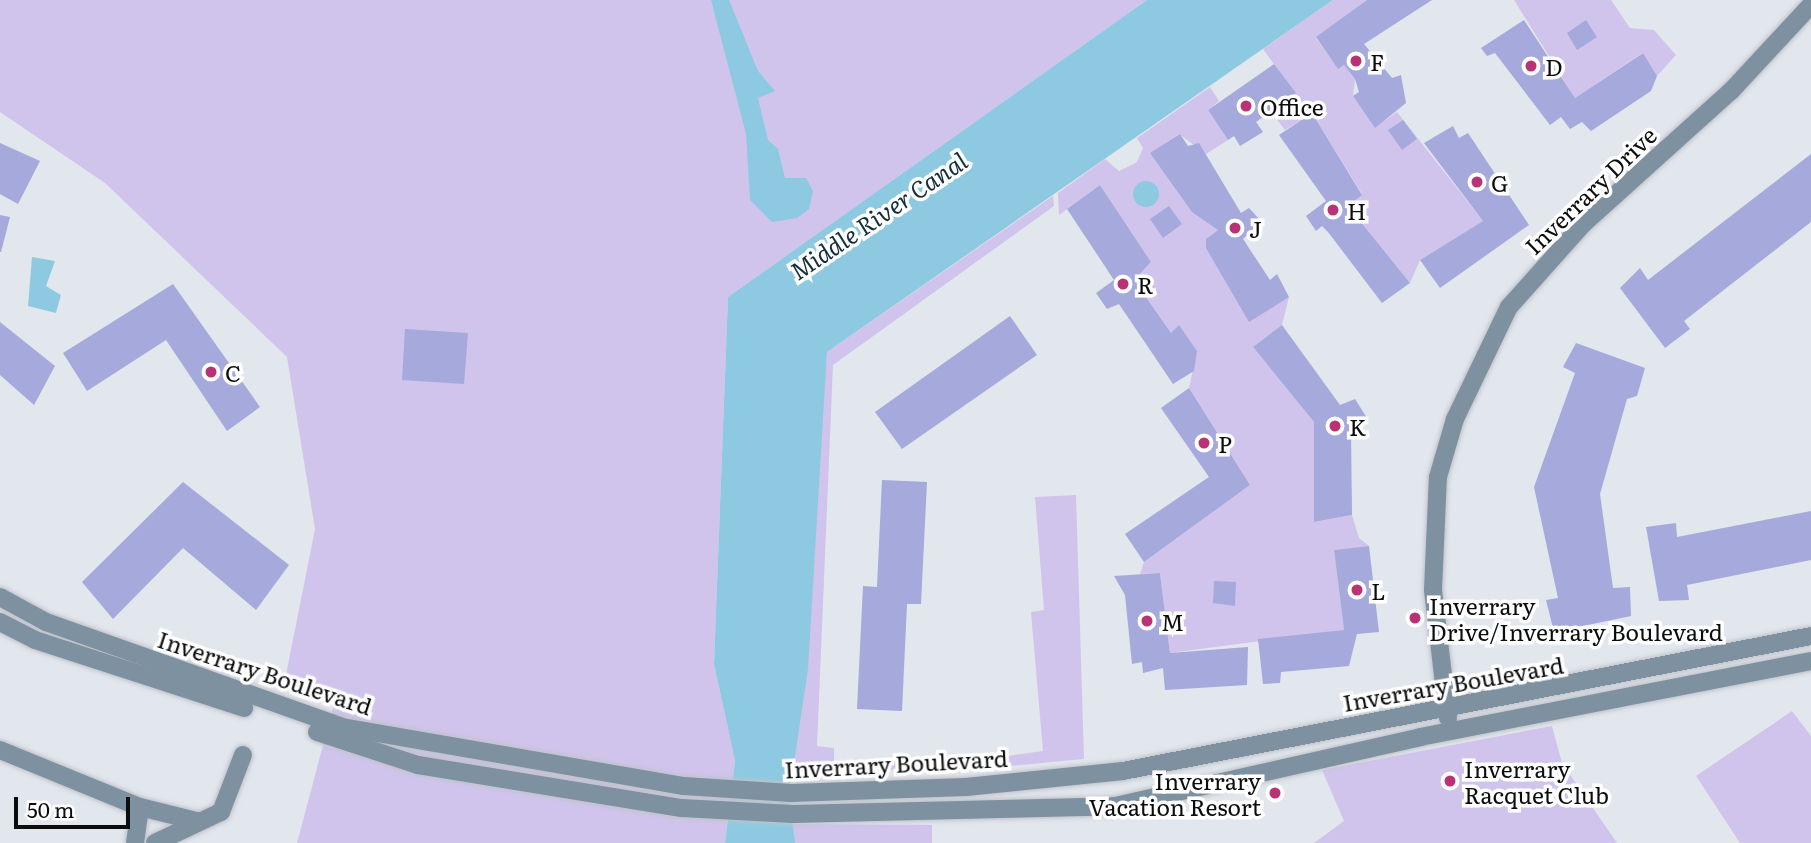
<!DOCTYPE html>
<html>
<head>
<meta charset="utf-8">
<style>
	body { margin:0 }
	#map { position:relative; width:1811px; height:843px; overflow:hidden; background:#e2e6ed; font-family:Literata,serif }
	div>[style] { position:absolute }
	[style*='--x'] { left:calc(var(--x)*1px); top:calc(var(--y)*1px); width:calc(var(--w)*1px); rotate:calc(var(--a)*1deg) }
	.green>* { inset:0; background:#d0c4ec }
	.water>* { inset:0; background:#8dcae2 }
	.round { border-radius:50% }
	.building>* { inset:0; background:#a5a9db }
	.roads { filter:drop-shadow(0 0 2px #c0c3c9) drop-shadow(0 0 2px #c0c3c9) }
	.minor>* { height:18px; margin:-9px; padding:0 9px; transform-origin:9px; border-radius:9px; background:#7e91a1 }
	.tertiary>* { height:18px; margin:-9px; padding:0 9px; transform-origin:9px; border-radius:9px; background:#7e91a1 }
	.dots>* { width:19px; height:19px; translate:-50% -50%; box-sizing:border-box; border:4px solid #fff; border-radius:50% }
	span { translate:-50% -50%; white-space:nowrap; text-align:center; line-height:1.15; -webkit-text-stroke:7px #fff; paint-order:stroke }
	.poi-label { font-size:23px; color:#0b0c0e }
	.left { translate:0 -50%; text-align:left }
	.right { translate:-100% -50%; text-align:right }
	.street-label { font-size:23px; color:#0b0c0e }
	.water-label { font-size:24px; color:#112f3a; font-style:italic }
	.scale { position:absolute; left:14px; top:797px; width:116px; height:32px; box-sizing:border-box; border:4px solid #0b0c0e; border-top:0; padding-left:9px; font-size:21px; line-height:24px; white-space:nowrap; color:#0b0c0e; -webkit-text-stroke:5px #fff; paint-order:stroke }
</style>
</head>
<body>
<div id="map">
	<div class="green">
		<i style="clip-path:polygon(0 0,1147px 0,728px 297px,714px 664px,735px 761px,725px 843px,297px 843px,334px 704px,283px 690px,315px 529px,287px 357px,105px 183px,0 112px)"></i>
		<i style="clip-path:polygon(1333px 0,1367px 0,1316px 38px,1338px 68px,1344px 65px,1355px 79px,1353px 96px,1375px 127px,1397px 112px,1483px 221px,1420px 260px,1410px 283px,1348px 206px,1362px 194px,1312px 113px,1285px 130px,1271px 112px,1295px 93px,1263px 49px)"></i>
		<i style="clip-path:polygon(1514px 0,1611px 0,1630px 28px,1654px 30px,1676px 55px,1657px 76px,1642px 53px,1575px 98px)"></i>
		<i style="clip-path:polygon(1210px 87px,1219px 101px,1208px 110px,1228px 140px,1206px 154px,1179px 134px,1151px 154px,1218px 230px,1206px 239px,1249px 321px,1289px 297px,1282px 325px,1253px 347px,1314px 422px,1315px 522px,1352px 515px,1359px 538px,1369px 546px,1334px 550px,1344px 630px,1170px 653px,1160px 573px,1140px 574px,1144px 562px,1250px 485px,1189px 388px,1197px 351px,1179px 326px,1171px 333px,1134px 280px,1151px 262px,1100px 185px,1059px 215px,1058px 193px,1105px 159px,1119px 171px,1137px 162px,1143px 148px,1137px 138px)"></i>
		<i style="clip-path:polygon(1053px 196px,1054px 206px,833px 365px,817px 746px,834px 748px,834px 761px,932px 758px,933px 770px,792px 770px,827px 352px)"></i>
		<i style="clip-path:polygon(1076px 495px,1084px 759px,988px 768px,987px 759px,1043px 751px,1031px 612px,1044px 610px,1035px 497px)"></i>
		<i style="clip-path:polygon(1792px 711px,1811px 736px,1811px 843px,1740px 843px,1696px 776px)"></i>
		<i style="clip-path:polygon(1552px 726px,1562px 763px,1617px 843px,1314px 843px,1344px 821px,1322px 770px)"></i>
		<i style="clip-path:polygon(786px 824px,932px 825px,932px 843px,789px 843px)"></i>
	</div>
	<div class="water">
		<i style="clip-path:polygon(711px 0,729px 0,758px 71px,775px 91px,758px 98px,768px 140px,778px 149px,785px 178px,806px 178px,813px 191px,809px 209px,797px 218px,772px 222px,750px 200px,746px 134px)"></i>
		<i style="clip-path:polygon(1147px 0,1333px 0,827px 352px,808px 669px,789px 797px,795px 843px,725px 843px,735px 761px,714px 664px,728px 297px)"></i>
		<i class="round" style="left:1133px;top:181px;width:26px;height:26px"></i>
		<i style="clip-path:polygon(32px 257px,55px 261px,46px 286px,61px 295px,56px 313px,28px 306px)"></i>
	</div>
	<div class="building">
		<i style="clip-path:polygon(1367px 0,1432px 0,1364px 44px,1392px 78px,1401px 75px,1406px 103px,1375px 128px,1353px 96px,1359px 92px,1355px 79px,1344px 65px,1338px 69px,1316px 37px)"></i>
		<i style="clip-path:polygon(1524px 20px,1575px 98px,1643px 53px,1657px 76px,1651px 91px,1591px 131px,1582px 122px,1570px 129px,1561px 117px,1550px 125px,1495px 53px,1487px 56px,1481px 48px)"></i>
		<i style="clip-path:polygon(1586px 20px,1597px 37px,1577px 50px,1567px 33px)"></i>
		<i style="clip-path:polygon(1274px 64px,1296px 93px,1256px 122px,1263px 132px,1240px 146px,1234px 136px,1228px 140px,1208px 110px)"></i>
		<i style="clip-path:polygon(1312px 113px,1362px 195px,1348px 206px,1410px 283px,1382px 303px,1328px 232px,1322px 226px,1316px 231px,1306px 216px,1326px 201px,1279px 135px)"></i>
		<i style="clip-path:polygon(1403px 120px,1417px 139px,1402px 150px,1388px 130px)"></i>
		<i style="clip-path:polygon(1453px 126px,1459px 138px,1468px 133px,1529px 225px,1440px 288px,1420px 260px,1483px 221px,1424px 143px)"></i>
		<i style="clip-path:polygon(1180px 134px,1188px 146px,1199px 143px,1241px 213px,1249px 208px,1261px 221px,1243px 239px,1270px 280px,1277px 274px,1289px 297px,1249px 322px,1206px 248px,1206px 239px,1218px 230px,1192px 212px,1150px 153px)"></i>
		<i style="clip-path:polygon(0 143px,40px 161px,18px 204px,0 194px)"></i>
		<i style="clip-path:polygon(1811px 154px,1811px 222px,1684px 321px,1690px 329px,1665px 348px,1620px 288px,1640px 268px,1648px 280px)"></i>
		<i style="clip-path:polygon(1100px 185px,1151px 262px,1134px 280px,1171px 333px,1179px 325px,1197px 351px,1194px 371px,1173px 384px,1119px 304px,1107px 309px,1096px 293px,1114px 280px,1067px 209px)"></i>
		<i style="clip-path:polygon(1169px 206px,1182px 224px,1163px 238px,1150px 219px)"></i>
		<i style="clip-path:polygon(0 215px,10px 217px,1px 252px,0 252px)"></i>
		<i style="clip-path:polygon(173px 284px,260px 407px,227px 431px,166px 340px,87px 391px,63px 353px)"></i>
		<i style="clip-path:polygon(1010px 316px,1037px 355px,902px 449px,875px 412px)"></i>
		<i style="clip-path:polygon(0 322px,55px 366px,34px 405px,0 375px)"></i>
		<i style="clip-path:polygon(1282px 325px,1340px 405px,1355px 399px,1367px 418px,1351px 429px,1352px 515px,1314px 522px,1314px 422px,1253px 347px)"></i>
		<i style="clip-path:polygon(405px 329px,468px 333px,464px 384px,402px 380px)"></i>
		<i style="clip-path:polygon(1576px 343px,1645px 368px,1637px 396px,1627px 399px,1600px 494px,1613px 588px,1630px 587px,1631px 616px,1554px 632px,1546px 600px,1558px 598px,1534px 487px,1575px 373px,1563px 367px)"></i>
		<i style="clip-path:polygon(1189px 388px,1250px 485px,1144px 562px,1125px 534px,1209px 477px,1161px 408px)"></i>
		<i style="clip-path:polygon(882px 480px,927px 482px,921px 604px,907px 604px,902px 711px,857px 709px,863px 586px,877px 587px)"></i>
		<i style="clip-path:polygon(183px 482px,289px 565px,256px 610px,183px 548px,113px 619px,82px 582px)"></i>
		<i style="clip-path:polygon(1811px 511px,1811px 560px,1687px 585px,1689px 600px,1659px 601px,1646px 527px,1676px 523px,1677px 537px)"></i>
		<i style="clip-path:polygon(1369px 546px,1379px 632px,1357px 634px,1349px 666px,1281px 672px,1280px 683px,1263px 684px,1258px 639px,1344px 630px,1334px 550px)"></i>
		<i style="clip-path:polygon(1160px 573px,1170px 653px,1248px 647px,1247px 685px,1165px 690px,1163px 668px,1143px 673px,1142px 662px,1132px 664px,1125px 595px,1114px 576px)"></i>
		<i style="clip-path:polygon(1214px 581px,1236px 582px,1235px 606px,1213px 603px)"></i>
	</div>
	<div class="roads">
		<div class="minor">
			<i style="--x:0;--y:750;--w:151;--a:22.2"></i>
			<i style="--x:140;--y:807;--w:58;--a:14"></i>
			<i style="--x:135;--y:843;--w:36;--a:-82"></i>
			<i style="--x:155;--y:843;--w:73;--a:-25.2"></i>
			<i style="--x:221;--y:812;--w:61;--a:-68.9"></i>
		</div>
		<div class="tertiary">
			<i style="--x:0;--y:597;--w:52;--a:28.5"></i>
			<i style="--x:46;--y:622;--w:314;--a:19.5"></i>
			<i style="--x:342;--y:727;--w:347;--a:9.8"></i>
			<i style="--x:684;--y:786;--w:107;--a:3.7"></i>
			<i style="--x:791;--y:793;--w:175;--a:-2"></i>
			<i style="--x:966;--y:787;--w:158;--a:-5.8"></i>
			<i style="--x:1123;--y:771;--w:701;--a:-11.1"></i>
			<i style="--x:0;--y:622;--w:39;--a:27"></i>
			<i style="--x:35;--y:640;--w:220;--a:18"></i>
			<i style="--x:1448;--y:718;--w:129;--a:-96.7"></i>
			<i style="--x:1433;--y:590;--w:113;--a:-87.5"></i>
			<i style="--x:1438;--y:477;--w:60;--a:-73.7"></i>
			<i style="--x:1455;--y:419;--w:124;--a:-64.3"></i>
			<i style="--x:1509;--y:307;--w:110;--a:-48.3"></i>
			<i style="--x:1582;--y:225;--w:200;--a:-42"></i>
			<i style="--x:1731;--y:91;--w:117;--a:-47.1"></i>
			<i style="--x:317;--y:732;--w:106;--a:18.1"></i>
			<i style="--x:418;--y:765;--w:267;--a:9.3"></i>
			<i style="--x:682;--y:808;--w:111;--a:3.1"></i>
			<i style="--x:793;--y:814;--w:322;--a:-1.4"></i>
			<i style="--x:1115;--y:806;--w:313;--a:-12.7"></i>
			<i style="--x:1420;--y:737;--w:398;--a:-11"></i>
		</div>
	</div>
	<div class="dots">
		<i style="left:1356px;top:61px;background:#b83275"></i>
		<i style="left:1531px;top:66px;background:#b83275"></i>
		<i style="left:1246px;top:106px;background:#b83275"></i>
		<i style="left:1477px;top:182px;background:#b83275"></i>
		<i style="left:1333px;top:210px;background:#b83275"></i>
		<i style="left:1235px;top:228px;background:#b83275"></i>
		<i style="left:1123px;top:284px;background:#b83275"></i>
		<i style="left:211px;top:372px;background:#b83275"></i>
		<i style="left:1335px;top:426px;background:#b83275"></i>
		<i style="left:1204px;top:443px;background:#b83275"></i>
		<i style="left:1357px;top:590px;background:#b83275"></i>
		<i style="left:1415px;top:618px;background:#b83275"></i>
		<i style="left:1147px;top:621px;background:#b83275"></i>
		<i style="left:1450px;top:781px;background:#b83275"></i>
		<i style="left:1275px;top:793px;background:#b83275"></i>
	</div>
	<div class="poi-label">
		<span class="left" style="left:1370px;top:61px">F</span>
		<span class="left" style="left:1545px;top:66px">D</span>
		<span class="left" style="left:1260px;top:106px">Office</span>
		<span class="left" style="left:1491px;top:182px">G</span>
		<span class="left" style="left:1347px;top:210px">H</span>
		<span class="left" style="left:1249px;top:228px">J</span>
		<span class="left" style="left:1137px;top:284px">R</span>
		<span class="left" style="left:225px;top:372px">C</span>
		<span class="left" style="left:1349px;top:426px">K</span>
		<span class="left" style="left:1218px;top:443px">P</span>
		<span class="left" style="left:1371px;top:590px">L</span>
		<span class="left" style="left:1429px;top:618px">Inverrary<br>Drive/Inverrary Boulevard</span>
		<span class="left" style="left:1161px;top:621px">M</span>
		<span class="left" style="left:1464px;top:781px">Inverrary<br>Racquet Club</span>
		<span class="right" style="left:1261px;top:793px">Inverrary<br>Vacation Resort</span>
	</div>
	<div class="street-label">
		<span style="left:1590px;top:190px;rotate:-44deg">Inverrary Drive</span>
		<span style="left:265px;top:672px;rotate:18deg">Inverrary Boulevard</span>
		<span style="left:1453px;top:683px;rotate:-10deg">Inverrary Boulevard</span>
		<span style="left:896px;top:763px;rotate:-3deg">Inverrary Boulevard</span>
	</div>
	<div class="water-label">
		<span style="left:878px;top:215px;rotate:-34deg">Middle River Canal</span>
	</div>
	<div class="scale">50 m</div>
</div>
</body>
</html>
